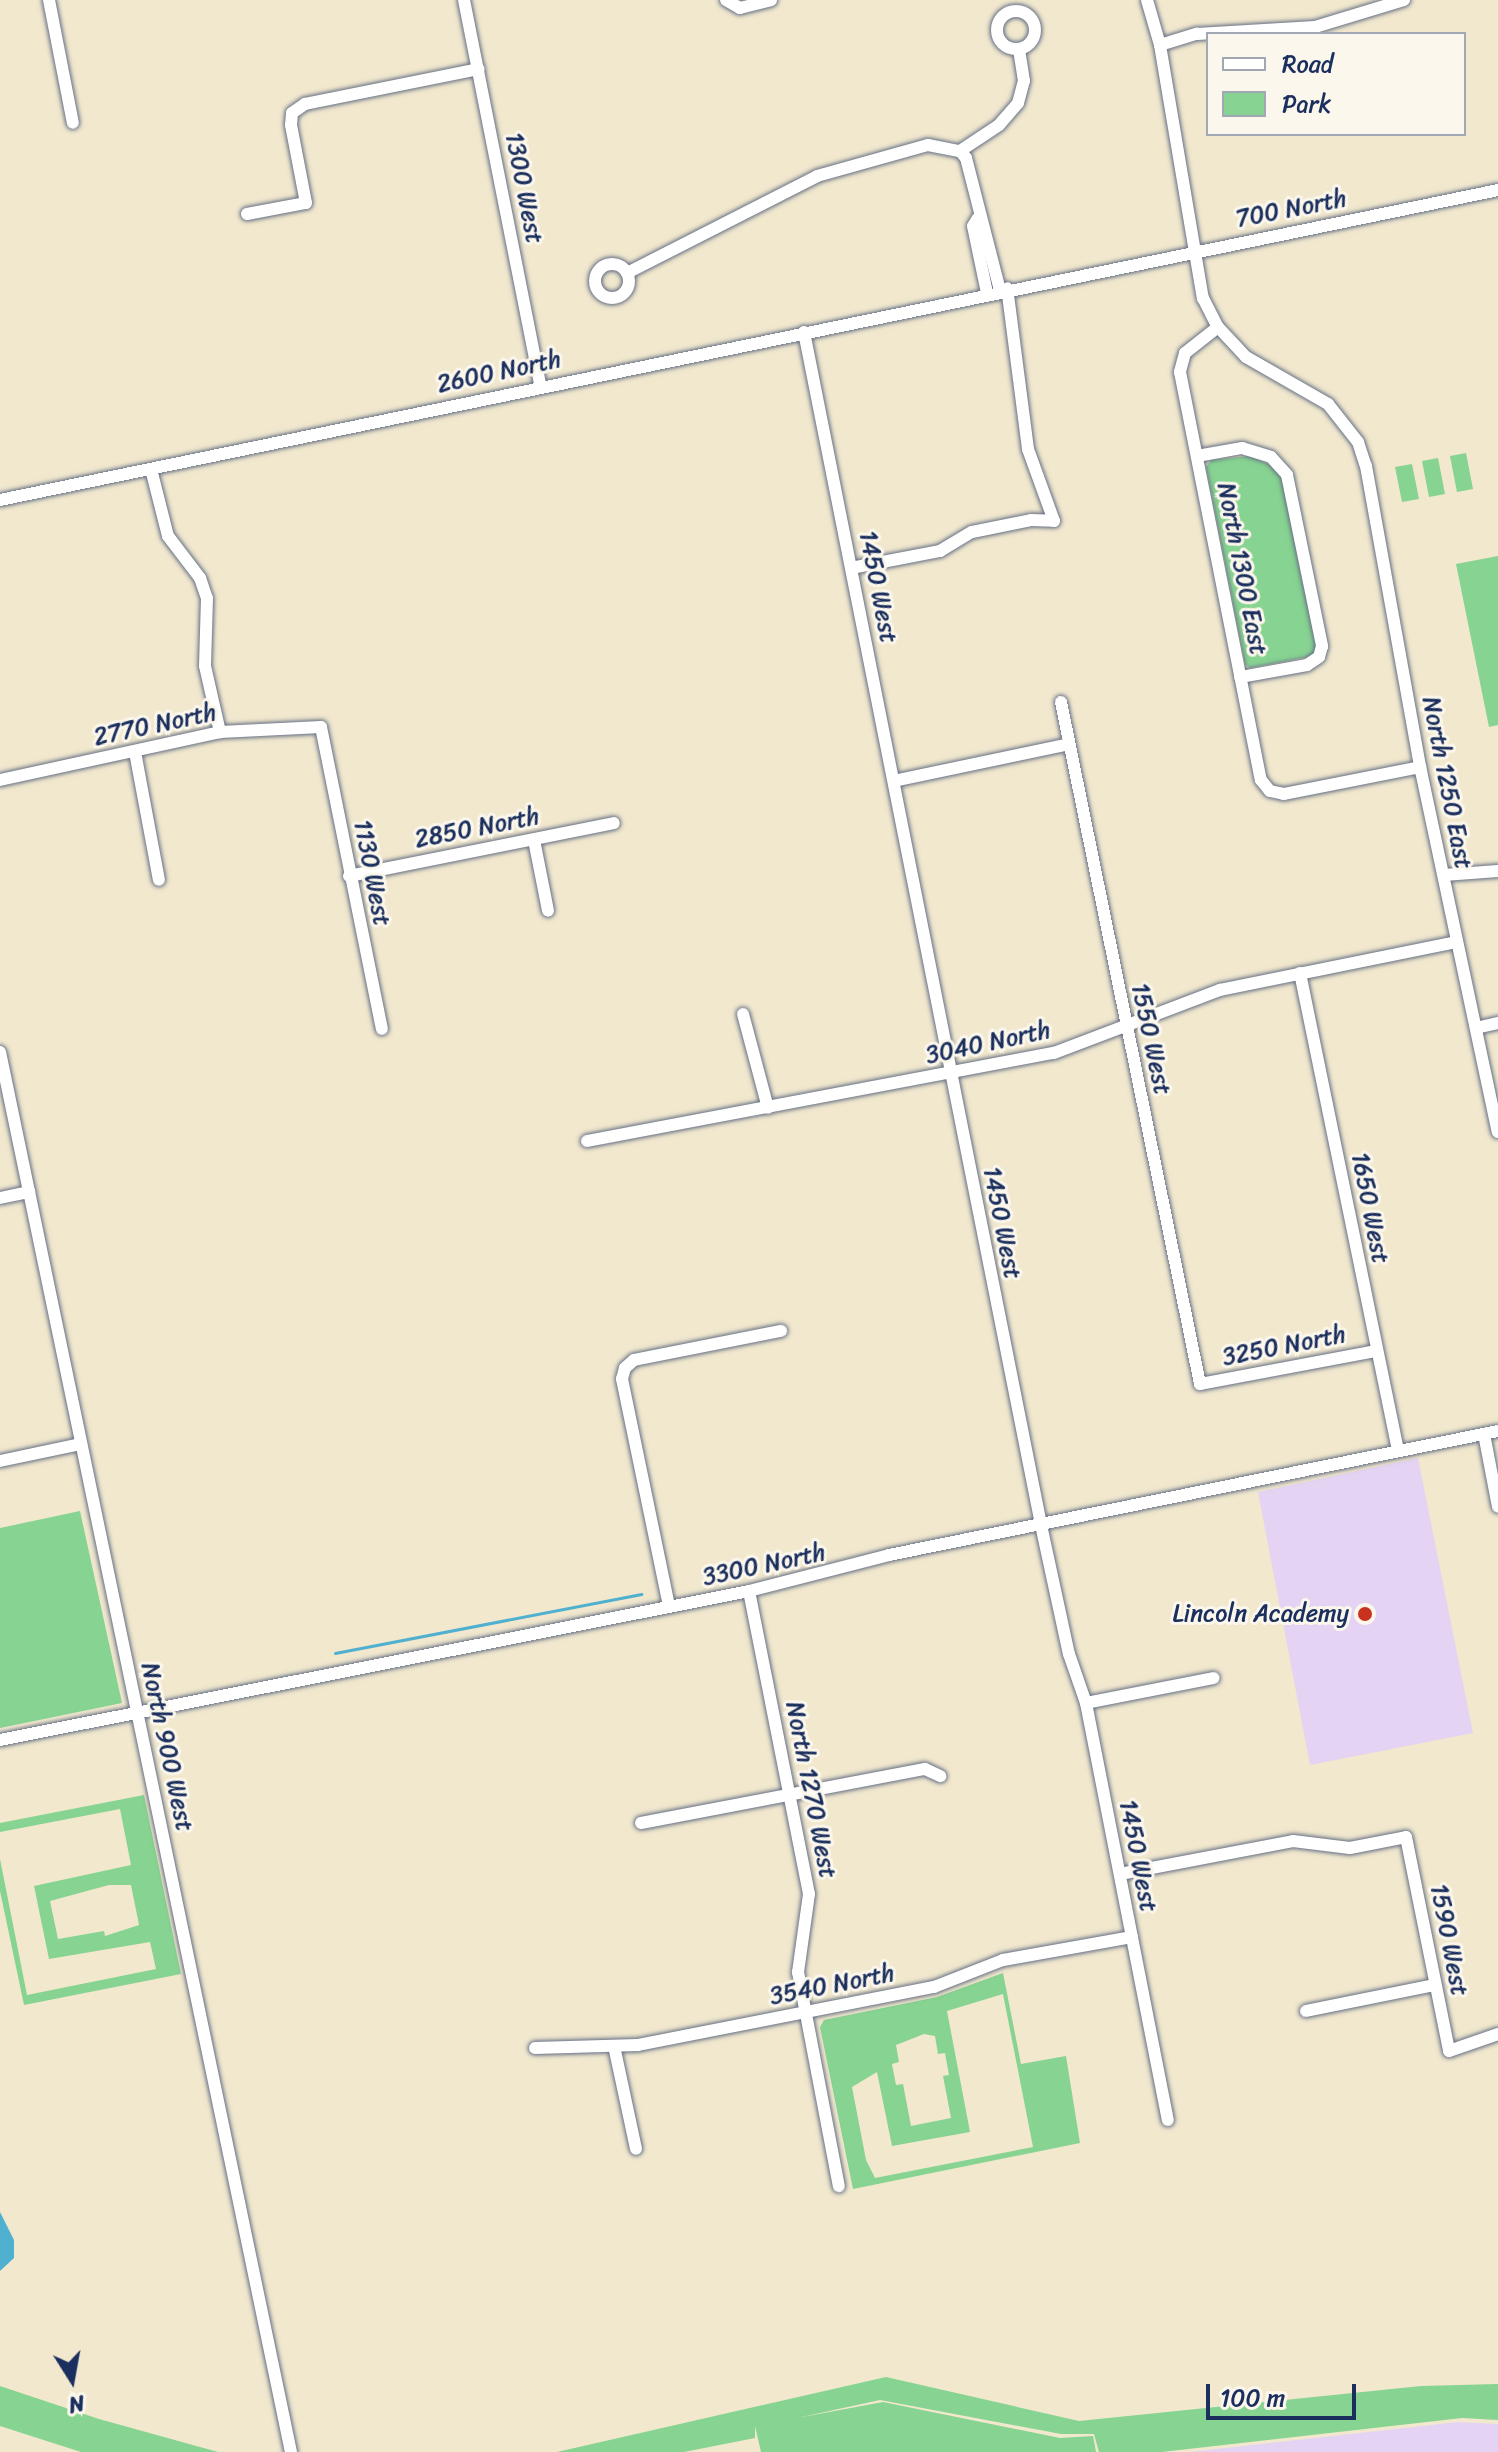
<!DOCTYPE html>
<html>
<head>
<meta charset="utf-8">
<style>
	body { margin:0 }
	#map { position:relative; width:1498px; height:2452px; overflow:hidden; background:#f1e8ce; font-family:Sriracha,sans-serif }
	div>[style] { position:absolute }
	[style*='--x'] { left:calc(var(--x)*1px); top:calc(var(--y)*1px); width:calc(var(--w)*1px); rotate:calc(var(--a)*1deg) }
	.built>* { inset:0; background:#e4d3f2 }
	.green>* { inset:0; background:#87d391 }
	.water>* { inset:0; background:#50b0cf }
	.stream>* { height:3px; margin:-1.5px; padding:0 1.5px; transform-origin:1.5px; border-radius:1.5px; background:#50b0cf }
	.roads { filter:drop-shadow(0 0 2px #667085) drop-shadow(0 0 2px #667085) }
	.minor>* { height:12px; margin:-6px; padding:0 6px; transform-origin:6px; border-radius:6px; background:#fff }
	.minor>.ring { margin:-6px; padding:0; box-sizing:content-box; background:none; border:12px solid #fff; border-radius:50% }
	.dots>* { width:22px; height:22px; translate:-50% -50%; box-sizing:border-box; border:4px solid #fbf7ec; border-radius:50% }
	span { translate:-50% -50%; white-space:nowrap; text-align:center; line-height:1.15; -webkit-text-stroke:6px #fbf7ec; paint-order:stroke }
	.street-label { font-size:24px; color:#1b2f5e }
	.poi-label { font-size:24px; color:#1b2f5e }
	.right { translate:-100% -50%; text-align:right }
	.legend { position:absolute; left:1206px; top:32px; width:260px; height:104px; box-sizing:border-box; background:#fbf7ec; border:2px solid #a1a7b3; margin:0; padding:10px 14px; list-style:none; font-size:24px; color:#1b2f5e }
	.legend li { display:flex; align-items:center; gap:16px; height:40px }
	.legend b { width:40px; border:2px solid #a1a7b3 }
	.north { position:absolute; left:32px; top:2340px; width:80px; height:80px; -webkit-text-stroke:6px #fbf7ec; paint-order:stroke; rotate:169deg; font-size:22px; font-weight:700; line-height:32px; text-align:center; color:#1b2f5e }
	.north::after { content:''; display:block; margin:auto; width:28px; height:36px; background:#1b2f5e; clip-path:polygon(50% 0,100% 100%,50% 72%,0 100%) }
	.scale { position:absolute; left:1206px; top:2384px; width:150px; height:36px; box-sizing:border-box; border:4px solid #1b2f5e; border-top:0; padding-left:10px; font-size:24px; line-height:28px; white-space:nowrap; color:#1b2f5e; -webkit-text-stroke:6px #fbf7ec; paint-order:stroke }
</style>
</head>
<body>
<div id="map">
	<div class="built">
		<i style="clip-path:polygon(1418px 1458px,1473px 1733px,1310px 1765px,1258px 1492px)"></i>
		<i style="clip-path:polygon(1458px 2422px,1498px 2424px,1498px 2452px,1190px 2452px)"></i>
	</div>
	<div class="green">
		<i style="clip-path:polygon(1466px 453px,1473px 489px,1457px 492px,1450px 456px)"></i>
		<i style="clip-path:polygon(1250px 456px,1274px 467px,1283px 479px,1317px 648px,1312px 656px,1250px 668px,1245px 664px,1206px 467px,1211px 460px)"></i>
		<i style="clip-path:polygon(1438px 458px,1445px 494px,1429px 497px,1422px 461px)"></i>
		<i style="clip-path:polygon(1412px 464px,1419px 499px,1402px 502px,1395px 467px)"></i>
		<i style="clip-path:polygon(1498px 556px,1498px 725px,1489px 727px,1456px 564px)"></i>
		<i style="clip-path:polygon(80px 1511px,122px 1703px,0 1728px,0 1528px)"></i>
		<i style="clip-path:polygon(evenodd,144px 1795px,181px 1974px,24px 2005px,0 1891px,0 1859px,27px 1995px,156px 1969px,150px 1942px,49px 1959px,34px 1886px,131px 1865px,120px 1809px,0 1832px,0 1823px,144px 1795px,109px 1885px,131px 1885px,139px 1925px,105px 1936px,104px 1931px,58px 1939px,50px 1901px,109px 1885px)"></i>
		<i style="clip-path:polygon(evenodd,1003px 1973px,1021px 2064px,1066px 2056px,1080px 2143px,853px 2189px,820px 2027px,824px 2020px,937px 1997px,1003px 1973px,1003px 1994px,1033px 2147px,875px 2178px,866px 2160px,852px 2087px,877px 2072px,892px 2146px,970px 2132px,947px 2011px,1003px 1994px,1003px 1973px,924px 2034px,935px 2036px,938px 2054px,945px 2053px,949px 2075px,943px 2076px,951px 2118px,911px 2126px,903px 2084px,896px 2085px,892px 2064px,899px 2062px,896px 2045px,924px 2034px)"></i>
		<i style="clip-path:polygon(886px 2377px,1079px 2421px,1421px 2386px,1498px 2384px,1498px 2420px,1462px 2418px,1162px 2452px,1099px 2452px,1094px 2434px,1061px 2434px,880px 2400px,797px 2418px,883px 2402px,1060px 2438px,1093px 2436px,1096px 2452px,761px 2452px,755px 2426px,755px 2438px,684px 2452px,557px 2452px)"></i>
		<i style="clip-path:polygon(0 2386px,99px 2419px,218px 2452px,81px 2452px,0 2426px)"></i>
	</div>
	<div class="water">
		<i style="clip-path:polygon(0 2212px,14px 2240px,14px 2258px,0 2271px)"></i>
	</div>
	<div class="stream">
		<i style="--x:335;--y:1653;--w:312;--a:-10.9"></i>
	</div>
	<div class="roads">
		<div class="minor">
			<i style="--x:49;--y:0;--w:125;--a:79"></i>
			<i style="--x:464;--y:0;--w:392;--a:78.8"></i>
			<i style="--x:726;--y:0;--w:16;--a:30"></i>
			<i style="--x:740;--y:8;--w:32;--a:-14"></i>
			<i style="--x:1147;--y:0;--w:47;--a:73.9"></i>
			<i style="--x:1160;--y:45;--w:257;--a:80.4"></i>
			<i style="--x:1203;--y:298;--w:33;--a:63"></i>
			<i style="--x:1218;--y:327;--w:41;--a:47"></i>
			<i style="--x:1246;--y:357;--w:95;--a:29.8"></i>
			<i style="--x:1328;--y:404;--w:48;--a:51.7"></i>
			<i style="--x:1358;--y:442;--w:25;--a:72"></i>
			<i style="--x:1366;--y:466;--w:310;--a:79.8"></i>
			<i style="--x:1421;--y:771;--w:369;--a:78"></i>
			<i class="ring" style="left:997px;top:11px;width:26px;height:26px"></i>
			<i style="--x:1160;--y:45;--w:39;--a:-17"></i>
			<i style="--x:1197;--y:34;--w:118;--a:-3.4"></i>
			<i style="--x:1315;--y:27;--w:93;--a:-16.9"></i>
			<i style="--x:960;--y:151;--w:9;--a:49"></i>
			<i style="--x:966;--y:158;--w:136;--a:75.6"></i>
			<i style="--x:960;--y:151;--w:47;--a:-33.7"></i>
			<i style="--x:999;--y:125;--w:29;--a:-49"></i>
			<i style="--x:1018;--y:103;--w:23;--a:-75"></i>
			<i style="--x:1024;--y:81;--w:32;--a:-99"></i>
			<i style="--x:247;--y:214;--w:60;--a:-10.6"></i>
			<i style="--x:306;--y:203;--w:79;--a:-100.9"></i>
			<i style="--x:291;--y:125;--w:12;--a:-85"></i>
			<i style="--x:292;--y:113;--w:16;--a:-35"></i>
			<i style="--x:305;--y:104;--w:177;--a:-11.4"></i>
			<i style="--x:978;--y:218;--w:9;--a:122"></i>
			<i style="--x:973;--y:226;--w:68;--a:78.2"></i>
			<i class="ring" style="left:595px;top:264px;width:22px;height:22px"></i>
			<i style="--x:627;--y:273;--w:213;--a:-27"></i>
			<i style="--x:817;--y:176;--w:115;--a:-15.6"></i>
			<i style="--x:928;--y:145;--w:33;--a:11"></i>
			<i style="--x:1218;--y:327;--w:42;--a:141.8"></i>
			<i style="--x:1185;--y:353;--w:20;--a:105"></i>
			<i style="--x:1180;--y:372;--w:416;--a:78.8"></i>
			<i style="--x:1261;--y:780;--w:14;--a:51"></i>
			<i style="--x:1270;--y:791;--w:14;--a:12"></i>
			<i style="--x:1284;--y:794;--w:139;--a:-11.2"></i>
			<i style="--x:804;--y:332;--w:1216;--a:78.76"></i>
			<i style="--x:1041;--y:1525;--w:132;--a:77.8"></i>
			<i style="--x:1069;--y:1654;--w:52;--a:70.9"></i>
			<i style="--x:1086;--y:1703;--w:425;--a:78.9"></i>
			<i style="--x:1197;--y:456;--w:46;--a:-10.1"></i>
			<i style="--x:1242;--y:448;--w:30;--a:17"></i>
			<i style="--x:1271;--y:457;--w:24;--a:48"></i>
			<i style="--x:1287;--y:475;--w:175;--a:78.4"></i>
			<i style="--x:1322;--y:646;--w:11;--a:105"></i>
			<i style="--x:1319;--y:657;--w:14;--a:146"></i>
			<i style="--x:1307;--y:665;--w:68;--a:169.8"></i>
			<i style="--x:151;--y:469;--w:69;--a:75.8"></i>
			<i style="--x:168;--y:536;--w:53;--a:52.7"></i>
			<i style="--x:200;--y:578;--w:21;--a:71"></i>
			<i style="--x:207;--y:598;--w:68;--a:91.7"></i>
			<i style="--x:205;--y:666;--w:68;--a:77.2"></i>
			<i style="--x:0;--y:500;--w:1530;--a:-11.69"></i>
			<i style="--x:851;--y:568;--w:91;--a:-10.8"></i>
			<i style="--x:940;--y:551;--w:37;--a:-31"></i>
			<i style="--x:972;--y:532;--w:60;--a:-11.5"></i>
			<i style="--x:1031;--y:520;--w:23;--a:2"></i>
			<i style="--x:1054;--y:521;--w:77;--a:-109.9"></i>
			<i style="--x:1028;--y:449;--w:162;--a:-97.4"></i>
			<i style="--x:1061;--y:702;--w:696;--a:78.48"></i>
			<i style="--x:1200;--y:1384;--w:179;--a:-10.6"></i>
			<i style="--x:135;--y:752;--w:130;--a:79.4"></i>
			<i style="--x:0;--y:780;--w:225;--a:-12.3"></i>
			<i style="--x:220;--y:732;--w:101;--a:-2.8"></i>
			<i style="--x:321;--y:727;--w:308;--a:78.6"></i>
			<i style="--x:894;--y:781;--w:179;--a:-11.9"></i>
			<i style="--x:534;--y:840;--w:72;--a:78.8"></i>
			<i style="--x:1444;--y:875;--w:54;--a:-4.2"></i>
			<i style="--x:349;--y:876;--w:270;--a:-11.3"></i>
			<i style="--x:1300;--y:973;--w:488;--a:78.4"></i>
			<i style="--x:743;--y:1014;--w:97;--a:75.1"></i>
			<i style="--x:1476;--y:1028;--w:23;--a:-13"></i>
			<i style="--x:0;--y:1052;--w:1430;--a:78.26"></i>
			<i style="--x:587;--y:1141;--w:475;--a:-10.7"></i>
			<i style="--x:1054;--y:1053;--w:178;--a:-20.8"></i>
			<i style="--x:1220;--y:990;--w:241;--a:-11.5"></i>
			<i style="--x:0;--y:1198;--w:30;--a:-12"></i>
			<i style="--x:1484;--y:1434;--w:74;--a:79.1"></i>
			<i style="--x:0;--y:1461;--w:83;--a:-11.9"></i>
			<i style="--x:749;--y:1591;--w:309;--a:78.8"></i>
			<i style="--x:809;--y:1894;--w:79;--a:98"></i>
			<i style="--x:798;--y:1972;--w:218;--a:79.2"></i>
			<i style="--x:669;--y:1606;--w:232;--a:-101.7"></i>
			<i style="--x:622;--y:1379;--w:11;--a:-75"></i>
			<i style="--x:625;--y:1368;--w:12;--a:-42"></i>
			<i style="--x:634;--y:1360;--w:150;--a:-11.2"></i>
			<i style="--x:1086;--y:1703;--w:130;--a:-11.1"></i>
			<i style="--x:0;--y:1740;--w:764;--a:-11.25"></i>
			<i style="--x:749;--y:1591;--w:145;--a:-14.4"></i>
			<i style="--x:889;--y:1555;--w:621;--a:-11.51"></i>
			<i style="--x:641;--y:1823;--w:289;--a:-10.8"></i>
			<i style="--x:925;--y:1769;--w:17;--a:25"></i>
			<i style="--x:1120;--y:1874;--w:176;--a:-10.8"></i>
			<i style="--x:1293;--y:1841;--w:57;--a:7"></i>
			<i style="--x:1350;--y:1848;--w:57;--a:-11.1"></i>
			<i style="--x:1406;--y:1837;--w:218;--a:78.6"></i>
			<i style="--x:1449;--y:2051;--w:52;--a:-19.1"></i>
			<i style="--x:1306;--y:2011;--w:132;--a:-11.4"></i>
			<i style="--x:614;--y:2046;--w:105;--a:77.9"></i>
			<i style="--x:535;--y:2048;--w:103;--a:-1.7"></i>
			<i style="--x:638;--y:2045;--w:302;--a:-11.1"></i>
			<i style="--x:934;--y:1987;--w:74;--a:-21.4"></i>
			<i style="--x:1003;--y:1960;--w:131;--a:-10.1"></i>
		</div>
	</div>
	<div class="dots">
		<i style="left:1365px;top:1614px;background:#c8321e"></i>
	</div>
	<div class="street-label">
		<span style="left:524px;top:188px;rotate:79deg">1300 West</span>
		<span style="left:1291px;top:209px;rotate:-11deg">700 North</span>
		<span style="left:499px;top:372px;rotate:-12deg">2600 North</span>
		<span style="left:1242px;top:569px;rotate:79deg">North 1300 East</span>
		<span style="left:878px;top:587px;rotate:79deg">1450 West</span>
		<span style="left:155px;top:725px;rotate:-12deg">2770 North</span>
		<span style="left:1447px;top:783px;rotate:79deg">North 1250 East</span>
		<span style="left:477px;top:828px;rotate:-11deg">2850 North</span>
		<span style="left:372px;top:873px;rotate:79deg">1130 West</span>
		<span style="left:1151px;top:1039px;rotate:78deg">1550 West</span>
		<span style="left:988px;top:1043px;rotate:-12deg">3040 North</span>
		<span style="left:1370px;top:1208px;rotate:79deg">1650 West</span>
		<span style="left:1002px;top:1223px;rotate:79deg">1450 West</span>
		<span style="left:1284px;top:1346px;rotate:-11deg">3250 North</span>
		<span style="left:764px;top:1565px;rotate:-12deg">3300 North</span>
		<span style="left:167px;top:1747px;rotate:78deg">North 900 West</span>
		<span style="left:811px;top:1790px;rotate:79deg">North 1270 West</span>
		<span style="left:1138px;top:1856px;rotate:79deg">1450 West</span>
		<span style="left:1449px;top:1940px;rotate:79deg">1590 West</span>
		<span style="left:832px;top:1985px;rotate:-11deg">3540 North</span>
	</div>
	<div class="poi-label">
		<span class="right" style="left:1349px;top:1614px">Lincoln Academy</span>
	</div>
	<ul class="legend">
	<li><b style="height:10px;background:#fff"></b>Road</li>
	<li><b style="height:22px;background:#87d391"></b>Park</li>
	</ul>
	<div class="north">N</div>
	<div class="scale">100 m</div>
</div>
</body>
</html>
